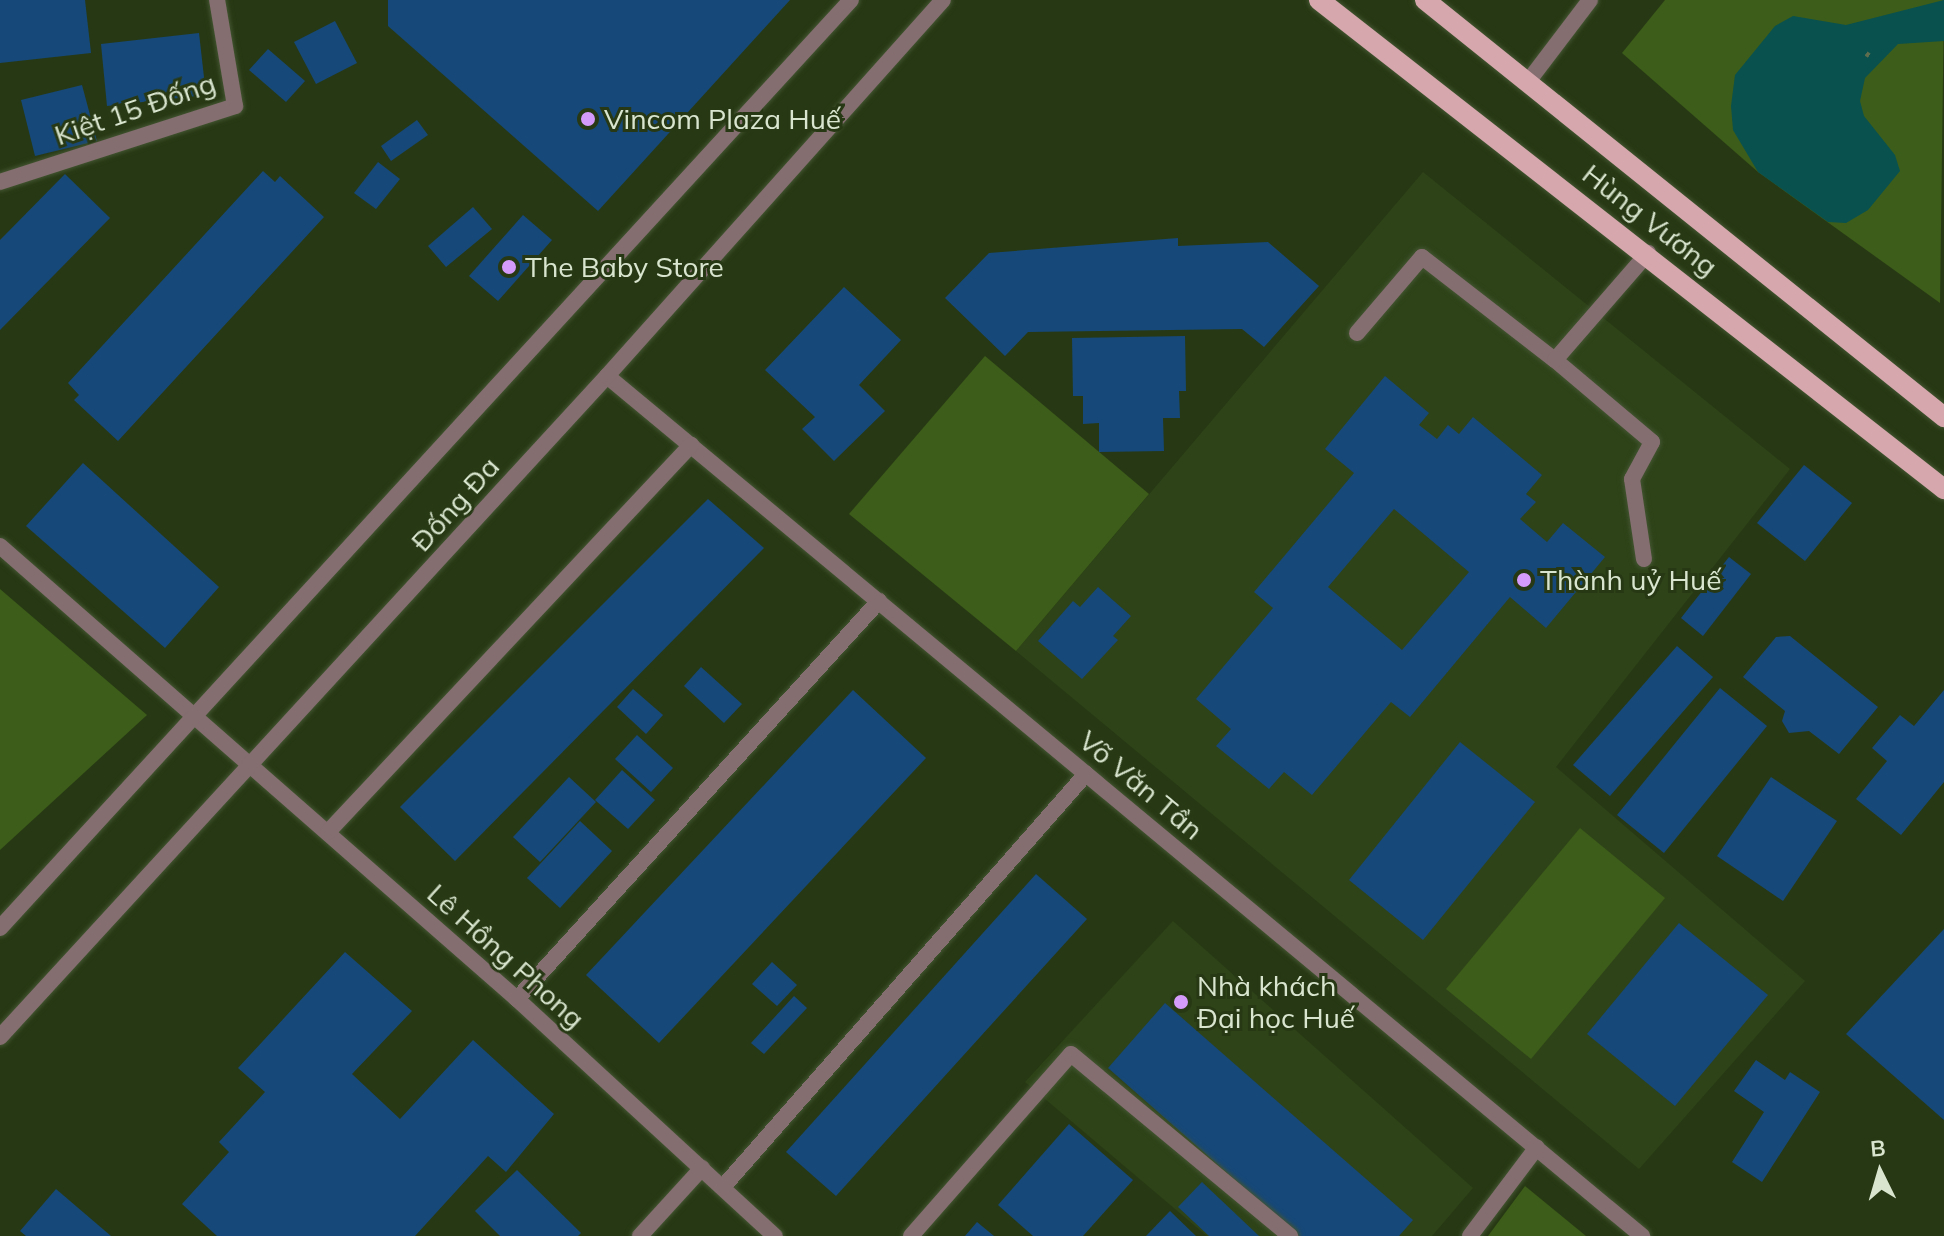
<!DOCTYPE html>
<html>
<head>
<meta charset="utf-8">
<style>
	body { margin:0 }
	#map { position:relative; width:1944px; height:1236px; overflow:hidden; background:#273914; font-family:Mulish,sans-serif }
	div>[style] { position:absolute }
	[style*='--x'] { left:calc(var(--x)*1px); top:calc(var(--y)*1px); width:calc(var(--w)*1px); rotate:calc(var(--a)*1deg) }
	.built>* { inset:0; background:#2e4318 }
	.green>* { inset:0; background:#3d5d1a }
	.water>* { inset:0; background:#08514f }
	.building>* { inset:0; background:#164879 }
	.path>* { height:5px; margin-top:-2.5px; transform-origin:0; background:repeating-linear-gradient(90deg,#5d6d4d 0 4px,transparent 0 8px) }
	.roads { filter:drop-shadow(0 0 2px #435532) drop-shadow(0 0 2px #435532) }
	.service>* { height:16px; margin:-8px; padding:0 8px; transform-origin:8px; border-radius:8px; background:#856e70 }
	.minor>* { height:16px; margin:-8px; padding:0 8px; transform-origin:8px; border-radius:8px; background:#856e70 }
	.tertiary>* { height:16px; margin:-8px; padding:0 8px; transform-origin:8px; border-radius:8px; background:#856e70 }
	.primary>* { height:20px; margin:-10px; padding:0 10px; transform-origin:10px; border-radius:10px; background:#d6a8ad }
	.dots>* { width:22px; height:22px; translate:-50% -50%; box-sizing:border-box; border:4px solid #273914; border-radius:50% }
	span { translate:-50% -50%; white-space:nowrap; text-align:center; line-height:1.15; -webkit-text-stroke:6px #273914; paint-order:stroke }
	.street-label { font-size:28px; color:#d9e5cf }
	.poi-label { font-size:28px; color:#d9e5cf }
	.left { translate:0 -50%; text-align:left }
	.north { position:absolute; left:1840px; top:1132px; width:80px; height:80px; -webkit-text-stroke:6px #273914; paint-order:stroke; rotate:355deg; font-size:22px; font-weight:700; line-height:32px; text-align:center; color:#d9e5cf }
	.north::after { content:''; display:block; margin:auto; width:28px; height:36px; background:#d9e5cf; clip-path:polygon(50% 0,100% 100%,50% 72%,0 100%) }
</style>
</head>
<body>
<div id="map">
	<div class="built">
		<i style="clip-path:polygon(1423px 172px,1790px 469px,1556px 767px,1805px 981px,1639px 1169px,1016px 651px)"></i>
		<i style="clip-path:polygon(1173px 921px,1473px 1188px,1432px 1236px,1207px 1236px,1025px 1082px)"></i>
	</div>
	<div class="green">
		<i style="clip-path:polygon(1665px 0,1944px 0,1940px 303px,1758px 172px,1622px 53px)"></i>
		<i style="clip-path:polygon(985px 356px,1149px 494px,1016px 651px,849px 514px)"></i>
		<i style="clip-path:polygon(0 589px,147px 715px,0 850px)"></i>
		<i style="clip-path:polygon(1580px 828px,1665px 898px,1531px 1059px,1446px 989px)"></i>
		<i style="clip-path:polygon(1525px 1186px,1586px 1236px,1488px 1236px)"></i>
	</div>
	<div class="water">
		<i style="clip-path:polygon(1944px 0,1944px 41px,1898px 44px,1865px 78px,1860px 101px,1864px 116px,1895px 155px,1900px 171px,1868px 210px,1846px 223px,1828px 222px,1758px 172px,1733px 130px,1731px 106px,1735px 75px,1775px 26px,1793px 16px,1846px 25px)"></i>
	</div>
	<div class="building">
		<i style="clip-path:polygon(0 0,85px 0,91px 53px,0 63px)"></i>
		<i style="clip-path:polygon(388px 0,790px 0,598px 211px,388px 26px)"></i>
		<i style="clip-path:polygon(335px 21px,357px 63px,316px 84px,294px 42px)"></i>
		<i style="clip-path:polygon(199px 33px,206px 95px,107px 106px,101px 44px)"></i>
		<i style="clip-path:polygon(268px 49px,305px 81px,286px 102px,249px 70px)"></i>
		<i style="clip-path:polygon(82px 85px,97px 141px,35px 156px,21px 100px)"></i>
		<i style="clip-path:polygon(417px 120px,428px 135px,391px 161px,381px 146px)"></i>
		<i style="clip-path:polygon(378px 162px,400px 179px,376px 209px,354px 193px)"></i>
		<i style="clip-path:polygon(263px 171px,275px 182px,280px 176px,324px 217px,118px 441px,74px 400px,79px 395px,68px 383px)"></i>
		<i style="clip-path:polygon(65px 174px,110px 218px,0 330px,0 240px)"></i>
		<i style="clip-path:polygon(473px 207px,492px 229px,446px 267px,428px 246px)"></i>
		<i style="clip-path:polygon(523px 215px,552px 240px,498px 301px,469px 276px)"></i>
		<i style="clip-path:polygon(1178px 238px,1178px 246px,1268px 242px,1319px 286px,1264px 347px,1242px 329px,1028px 332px,1005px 356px,945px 298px,989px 253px)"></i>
		<i style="clip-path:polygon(844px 287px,901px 340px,859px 385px,885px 411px,834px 461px,802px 429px,815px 417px,765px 370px)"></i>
		<i style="clip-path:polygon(1185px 336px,1186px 391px,1179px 391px,1180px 418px,1163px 418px,1164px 451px,1099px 452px,1099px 423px,1083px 424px,1083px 396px,1073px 396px,1072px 338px)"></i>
		<i style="clip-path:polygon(evenodd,1385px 376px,1429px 413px,1419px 425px,1437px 439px,1448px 425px,1459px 434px,1473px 417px,1542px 475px,1526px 494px,1536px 502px,1520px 519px,1547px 542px,1563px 523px,1605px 557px,1546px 628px,1510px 597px,1410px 717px,1391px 702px,1312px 795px,1284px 772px,1269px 789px,1216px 746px,1231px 729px,1196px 699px,1273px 608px,1254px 592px,1354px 473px,1325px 449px,1385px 376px,1394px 509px,1469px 572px,1402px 650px,1328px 587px,1394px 509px)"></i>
		<i style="clip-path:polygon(83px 463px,219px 587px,165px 648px,26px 526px)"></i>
		<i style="clip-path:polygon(1804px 465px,1852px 503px,1805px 561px,1757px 523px)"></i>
		<i style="clip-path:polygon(708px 499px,764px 548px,455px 861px,400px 807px)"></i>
		<i style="clip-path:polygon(1729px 557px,1751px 574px,1703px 636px,1681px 618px)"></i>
		<i style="clip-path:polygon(1098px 587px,1131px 616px,1113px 636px,1118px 640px,1082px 679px,1038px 641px,1073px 601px,1080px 607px)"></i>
		<i style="clip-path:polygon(1790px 636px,1878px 707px,1839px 754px,1809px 731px,1789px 733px,1782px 721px,1785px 711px,1743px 677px,1776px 637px)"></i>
		<i style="clip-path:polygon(1677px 646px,1713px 677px,1610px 796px,1573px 765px)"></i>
		<i style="clip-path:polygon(701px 667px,742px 704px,724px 723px,684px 686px)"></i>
		<i style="clip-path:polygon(1720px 688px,1767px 726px,1664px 853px,1617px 815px)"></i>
		<i style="clip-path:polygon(633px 689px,663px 715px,646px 734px,617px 707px)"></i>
		<i style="clip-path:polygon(853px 690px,926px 758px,659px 1043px,586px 975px)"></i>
		<i style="clip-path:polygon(1944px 690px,1944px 782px,1901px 835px,1856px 799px,1887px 761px,1872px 748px,1900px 715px,1914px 726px)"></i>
		<i style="clip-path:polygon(637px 735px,673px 768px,651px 792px,615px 759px)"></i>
		<i style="clip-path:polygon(1460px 742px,1535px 802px,1423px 940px,1349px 880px)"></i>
		<i style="clip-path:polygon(622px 770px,655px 800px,628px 829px,595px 800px)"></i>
		<i style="clip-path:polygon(569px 777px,596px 802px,540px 862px,513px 837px)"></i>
		<i style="clip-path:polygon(1771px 777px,1837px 821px,1783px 901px,1717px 856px)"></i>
		<i style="clip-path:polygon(580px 821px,612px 851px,560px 908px,527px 878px)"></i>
		<i style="clip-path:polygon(1036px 874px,1087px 919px,836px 1196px,786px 1152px)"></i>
		<i style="clip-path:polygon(1679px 923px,1768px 995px,1675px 1106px,1587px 1034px)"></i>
		<i style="clip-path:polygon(1944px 929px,1944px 1120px,1846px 1034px)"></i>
		<i style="clip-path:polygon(345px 952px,412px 1011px,352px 1074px,400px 1119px,473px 1040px,554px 1114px,506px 1172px,488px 1156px,415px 1236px,217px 1236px,182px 1204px,229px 1152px,219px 1142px,265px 1092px,238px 1068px)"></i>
		<i style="clip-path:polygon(772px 962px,797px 985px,777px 1006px,752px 984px)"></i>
		<i style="clip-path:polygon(794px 996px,807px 1008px,764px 1054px,751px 1043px)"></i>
		<i style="clip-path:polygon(1165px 1003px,1413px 1220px,1399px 1236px,1299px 1236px,1108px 1068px)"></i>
		<i style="clip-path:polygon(1756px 1060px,1785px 1080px,1790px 1072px,1820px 1092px,1762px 1182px,1732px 1162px,1764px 1112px,1734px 1091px)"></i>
		<i style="clip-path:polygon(1069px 1124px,1133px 1180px,1083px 1236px,1033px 1236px,998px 1205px)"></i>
		<i style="clip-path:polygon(517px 1170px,581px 1233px,578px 1236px,500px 1236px,475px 1211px)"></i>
		<i style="clip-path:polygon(1202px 1182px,1259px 1236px,1209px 1236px,1178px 1207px)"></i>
		<i style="clip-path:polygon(56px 1189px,111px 1236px,26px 1236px,20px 1231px)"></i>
		<i style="clip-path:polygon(1170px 1211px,1196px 1236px,1146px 1236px)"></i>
		<i style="clip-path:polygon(977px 1222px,994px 1236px,965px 1236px)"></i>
	</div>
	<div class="path">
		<i style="--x:1866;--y:53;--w:4;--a:34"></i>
	</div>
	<div class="roads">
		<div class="service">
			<i style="--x:1527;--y:83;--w:104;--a:-52.8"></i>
			<i style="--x:0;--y:182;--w:247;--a:-17.9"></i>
			<i style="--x:235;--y:106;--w:108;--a:-99.6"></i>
			<i style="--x:1357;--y:333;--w:100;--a:-49.5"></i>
			<i style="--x:1422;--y:257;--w:168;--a:37.8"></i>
			<i style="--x:1555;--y:360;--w:127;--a:40.2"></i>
			<i style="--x:1652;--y:442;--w:42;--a:118.4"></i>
			<i style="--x:1632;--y:479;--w:81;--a:81.5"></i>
			<i style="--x:1555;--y:360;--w:142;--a:-49"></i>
			<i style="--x:640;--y:1236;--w:92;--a:-47.6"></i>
			<i style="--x:911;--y:1236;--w:242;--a:-48.7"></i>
			<i style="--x:1071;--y:1054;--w:285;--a:39.7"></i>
		</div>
		<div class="minor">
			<i style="--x:607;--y:376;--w:1346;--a:39.72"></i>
			<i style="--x:0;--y:546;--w:687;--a:41.23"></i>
			<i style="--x:517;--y:999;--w:350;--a:42.6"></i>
			<i style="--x:328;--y:832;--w:531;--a:-46.83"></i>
			<i style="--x:517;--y:999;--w:538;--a:-47.71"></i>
			<i style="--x:723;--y:1187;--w:550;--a:-48.69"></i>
			<i style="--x:1470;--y:1236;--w:111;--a:-53"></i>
		</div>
		<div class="tertiary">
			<i style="--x:0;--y:928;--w:1259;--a:-47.48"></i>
			<i style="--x:0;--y:1037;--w:897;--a:-47.44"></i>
			<i style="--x:607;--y:376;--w:504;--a:-48.22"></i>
		</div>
		<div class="primary">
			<i style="--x:1319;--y:0;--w:794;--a:38.04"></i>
			<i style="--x:1425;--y:0;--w:666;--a:38.78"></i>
		</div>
	</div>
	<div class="dots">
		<i style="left:588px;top:119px;background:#d59bfb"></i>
		<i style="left:509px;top:267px;background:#d59bfb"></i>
		<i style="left:1524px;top:580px;background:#d59bfb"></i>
		<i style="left:1181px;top:1002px;background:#d59bfb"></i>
	</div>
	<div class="street-label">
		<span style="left:135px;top:109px;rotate:-19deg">Kiệt 15 Đống</span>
		<span style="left:1650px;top:220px;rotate:38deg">Hùng Vương</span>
		<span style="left:455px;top:504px;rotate:-48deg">Đống Đa</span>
		<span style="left:1141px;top:785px;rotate:40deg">Võ Văn Tần</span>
		<span style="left:506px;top:956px;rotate:42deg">Lê Hồng Phong</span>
	</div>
	<div class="poi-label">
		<span class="left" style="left:604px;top:119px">Vincom Plaza Huế</span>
		<span class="left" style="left:525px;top:267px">The Baby Store</span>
		<span class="left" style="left:1540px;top:580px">Thành uỷ Huế</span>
		<span class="left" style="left:1197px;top:1002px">Nhà khách<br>Đại học Huế</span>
	</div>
	<div class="north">B</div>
</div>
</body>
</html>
